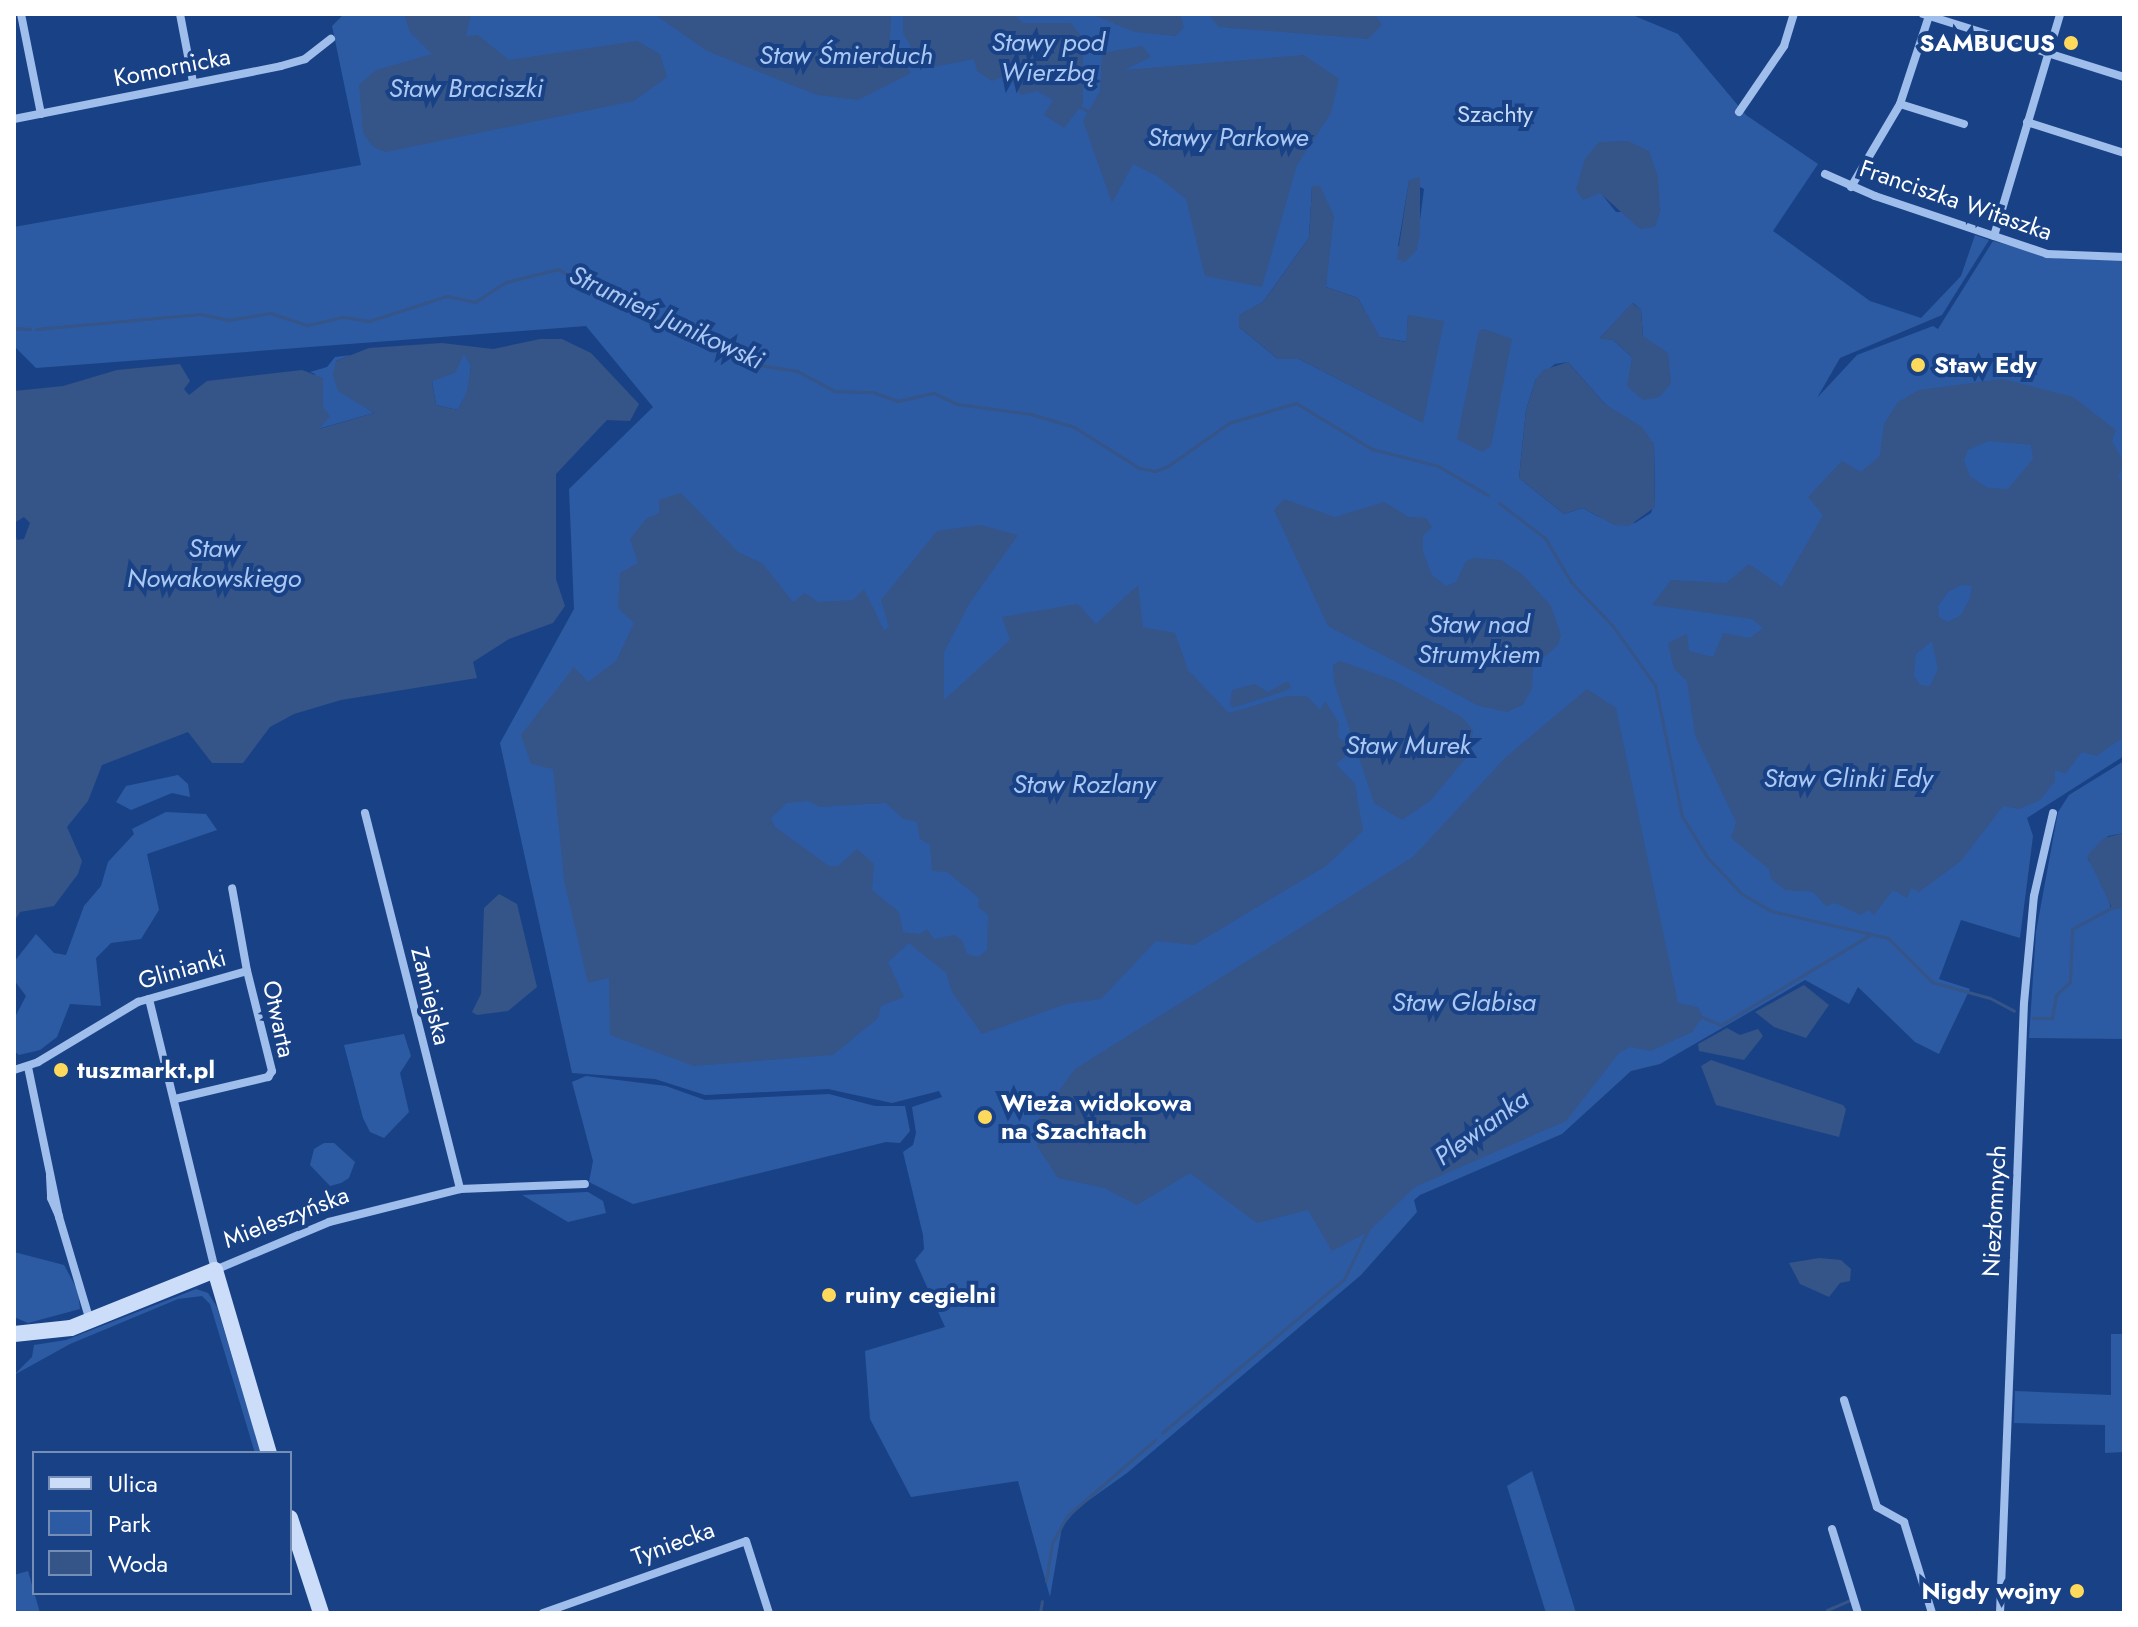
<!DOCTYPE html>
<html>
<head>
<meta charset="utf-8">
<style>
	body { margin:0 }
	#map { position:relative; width:2138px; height:1627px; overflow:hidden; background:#194286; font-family:Jost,sans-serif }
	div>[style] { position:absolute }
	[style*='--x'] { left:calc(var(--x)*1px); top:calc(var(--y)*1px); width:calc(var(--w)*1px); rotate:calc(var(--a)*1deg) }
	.green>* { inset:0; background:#2c5ba4 }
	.water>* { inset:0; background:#355487 }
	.stream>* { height:3px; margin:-1.5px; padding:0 1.5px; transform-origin:1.5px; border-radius:1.5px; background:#355487 }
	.street>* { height:8px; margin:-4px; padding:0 4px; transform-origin:4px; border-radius:4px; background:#a0beec }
	.secondary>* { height:16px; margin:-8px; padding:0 8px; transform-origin:8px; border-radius:8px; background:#ccddf9 }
	.dots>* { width:22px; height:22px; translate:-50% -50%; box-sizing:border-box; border:4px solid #194286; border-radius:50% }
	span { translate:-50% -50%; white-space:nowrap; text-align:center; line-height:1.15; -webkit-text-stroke:8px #194286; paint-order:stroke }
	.poi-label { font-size:24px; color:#fff; font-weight:700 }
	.right { translate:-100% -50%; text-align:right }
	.left { translate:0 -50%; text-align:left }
	.street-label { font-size:24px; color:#fff }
	.park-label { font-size:24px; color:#c5daf9 }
	.water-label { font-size:26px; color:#abc8f4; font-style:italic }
	.frame { position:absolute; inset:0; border:16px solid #fff; pointer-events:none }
	.legend { position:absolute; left:32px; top:1451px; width:260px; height:144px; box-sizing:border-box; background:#194286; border:2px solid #758eb6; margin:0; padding:10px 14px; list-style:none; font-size:24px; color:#fff }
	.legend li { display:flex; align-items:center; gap:16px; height:40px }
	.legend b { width:40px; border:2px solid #758eb6 }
</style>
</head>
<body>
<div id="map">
	<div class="green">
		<i style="clip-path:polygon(evenodd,344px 14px,1630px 14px,1678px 34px,1746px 115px,1818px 164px,1773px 231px,1870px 301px,1921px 318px,1961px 276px,1975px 235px,1989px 240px,1942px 315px,1840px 358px,1817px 398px,1857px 355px,1933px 326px,1938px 329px,1993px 241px,2060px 259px,2124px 260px,2124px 756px,2027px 818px,2033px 836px,2020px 938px,1961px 920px,1939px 979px,1970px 989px,1939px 1054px,1915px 1042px,1858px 987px,1849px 1004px,1805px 980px,1660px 1064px,1631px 1071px,1562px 1134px,1420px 1195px,1414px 1200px,1417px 1212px,1361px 1275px,1127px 1473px,1078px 1508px,1062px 1527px,1050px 1597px,1018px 1481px,911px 1497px,870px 1419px,865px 1351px,945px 1327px,915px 1260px,924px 1249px,923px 1235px,903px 1152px,913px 1145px,916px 1133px,912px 1107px,942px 1097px,939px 1091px,892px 1103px,828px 1089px,705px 1095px,655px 1079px,572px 1073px,500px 743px,574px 609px,569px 489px,653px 407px,586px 326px,36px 368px,14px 346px,14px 227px,361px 165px,332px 26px,344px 14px,1649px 151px,1660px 212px,1616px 212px,1600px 192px,1649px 151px,344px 14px,1409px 181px,1424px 189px,1416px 251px,1398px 246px,1409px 181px,344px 14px,1312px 187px,1328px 252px,1326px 287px,1358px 298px,1379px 337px,1407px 342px,1408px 316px,1422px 422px,1299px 359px,1278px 359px,1239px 327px,1240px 315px,1263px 302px,1309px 238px,1312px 187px,344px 14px,1633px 303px,1641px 310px,1643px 336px,1632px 357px,1613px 340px,1600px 338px,1633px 303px,344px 14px,1568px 362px,1605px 404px,1654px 444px,1655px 501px,1651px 513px,1635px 523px,1599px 517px,1583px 508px,1564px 514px,1519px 478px,1526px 410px,1536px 379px,1555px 364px,1568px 362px)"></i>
		<i style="clip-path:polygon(464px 353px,471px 366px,468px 391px,458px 410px,436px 405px,432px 381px)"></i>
		<i style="clip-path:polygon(351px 355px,336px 361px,355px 400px,374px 413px,318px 429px,323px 407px,315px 374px,310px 372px,327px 367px,335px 357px)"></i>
		<i style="clip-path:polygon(2124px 761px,2124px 833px,2108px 836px,2088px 859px,2103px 881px,2111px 908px,2124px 908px,2124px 1039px,2029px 1038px,2036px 932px,2058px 812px,2069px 795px)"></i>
		<i style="clip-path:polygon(178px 775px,188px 784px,190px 797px,172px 793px,131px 810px,116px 802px,126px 786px)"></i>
		<i style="clip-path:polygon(166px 812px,206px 814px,217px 830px,147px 854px,159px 910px,141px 939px,111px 943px,96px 958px,101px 1006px,70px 1004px,57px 1037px,40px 1050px,19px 1055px,14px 1051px,14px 1019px,26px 996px,14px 980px,14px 962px,36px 934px,54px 953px,66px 955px,84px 906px,101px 886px,108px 862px,134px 834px,132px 829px)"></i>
		<i style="clip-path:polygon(404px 1034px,411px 1056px,400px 1073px,409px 1112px,384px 1138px,370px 1132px,363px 1118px,344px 1045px)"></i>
		<i style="clip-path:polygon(586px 1076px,666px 1086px,705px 1100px,829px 1094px,875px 1106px,905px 1106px,910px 1131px,900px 1143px,886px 1142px,633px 1204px,589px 1182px,593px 1161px,572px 1082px)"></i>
		<i style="clip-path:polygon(324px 1143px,334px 1143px,355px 1162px,349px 1178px,341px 1183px,330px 1186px,310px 1165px,314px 1149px)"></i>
		<i style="clip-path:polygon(588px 1192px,603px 1201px,606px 1213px,568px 1222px,522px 1195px)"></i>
		<i style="clip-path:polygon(14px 1252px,64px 1265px,78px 1291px,80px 1309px,28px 1323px,14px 1317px)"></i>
		<i style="clip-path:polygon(196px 1289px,208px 1293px,217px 1307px,261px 1453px,255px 1453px,210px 1304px,202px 1296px,178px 1299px,70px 1344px,14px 1375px,32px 1357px,34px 1345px,66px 1340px)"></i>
		<i style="clip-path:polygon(2111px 1334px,2124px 1334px,2124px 1452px,2105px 1453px,2105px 1425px,2014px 1423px,2015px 1391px,2111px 1395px)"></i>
		<i style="clip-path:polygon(1532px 1471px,1576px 1613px,1546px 1613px,1533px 1571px,1507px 1486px)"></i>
		<i style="clip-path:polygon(28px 1571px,40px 1613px,14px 1613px,14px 1575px)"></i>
	</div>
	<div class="water">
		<i style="clip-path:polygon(404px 14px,471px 14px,466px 36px,478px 35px,509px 60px,637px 41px,660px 54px,667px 77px,634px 101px,386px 152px,373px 147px,363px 133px,359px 85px,376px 70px,432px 54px,410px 32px)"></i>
		<i style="clip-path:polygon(654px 14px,891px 14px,890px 44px,911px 73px,858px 100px,817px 95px,707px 51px)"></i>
		<i style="clip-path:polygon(903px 14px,1014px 14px,1023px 23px,1071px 23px,1083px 39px,1083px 103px,1064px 128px,1044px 115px,1053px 100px,1037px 91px,1021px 95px,1008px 75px,992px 81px,977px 71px,974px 59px,923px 69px,903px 33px)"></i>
		<i style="clip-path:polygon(1091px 14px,1180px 14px,1184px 27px,1176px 36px,1135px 32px)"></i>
		<i style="clip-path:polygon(1208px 14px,1375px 14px,1382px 25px,1368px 39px,1219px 27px)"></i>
		<i style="clip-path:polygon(1142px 46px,1151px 57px,1124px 70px,1304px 55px,1339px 79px,1331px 113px,1297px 165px,1262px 287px,1205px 276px,1186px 199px,1157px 176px,1133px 164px,1112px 203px,1083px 121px,1100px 91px,1102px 53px)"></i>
		<i style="clip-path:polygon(1628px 141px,1649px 151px,1658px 177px,1660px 212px,1655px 227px,1640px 229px,1600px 193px,1583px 200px,1576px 189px,1585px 159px,1599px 142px)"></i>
		<i style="clip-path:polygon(1420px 177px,1420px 234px,1416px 251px,1405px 262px,1397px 259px,1409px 180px)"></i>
		<i style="clip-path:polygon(1312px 186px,1320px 186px,1334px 216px,1326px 287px,1358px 298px,1380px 337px,1406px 342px,1408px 315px,1444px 321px,1423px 423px,1299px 359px,1278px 359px,1239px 327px,1239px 315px,1263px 302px,1309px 238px)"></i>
		<i style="clip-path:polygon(1632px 303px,1641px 310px,1643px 336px,1668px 353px,1671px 383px,1660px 397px,1643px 400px,1627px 386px,1632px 357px,1613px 340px,1599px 339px)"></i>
		<i style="clip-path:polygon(1484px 329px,1512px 339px,1491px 446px,1482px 452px,1457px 439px,1479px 331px)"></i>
		<i style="clip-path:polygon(evenodd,540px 339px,562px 339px,591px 353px,639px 404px,630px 421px,607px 420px,556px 474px,556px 579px,565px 606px,553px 623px,509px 639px,473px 662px,477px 678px,341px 700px,294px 714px,270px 727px,243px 763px,212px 763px,188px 732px,102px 765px,88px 801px,67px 827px,82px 861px,78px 874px,54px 906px,20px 912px,15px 920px,14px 954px,14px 530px,17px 540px,24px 539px,30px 523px,24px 517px,14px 523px,14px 391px,63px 386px,117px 370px,180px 364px,190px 381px,184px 389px,189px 395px,207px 381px,302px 370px,323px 378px,323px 407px,330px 416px,319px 429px,374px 413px,338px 391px,333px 375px,336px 361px,369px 348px,442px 343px,493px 349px,540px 339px,464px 354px,471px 366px,467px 391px,458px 410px,436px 405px,432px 381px,455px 373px,464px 354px)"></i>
		<i style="clip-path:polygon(1568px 362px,1605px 404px,1642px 427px,1654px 444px,1655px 507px,1629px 526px,1614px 525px,1583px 508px,1564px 514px,1519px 478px,1526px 410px,1536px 379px,1543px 370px)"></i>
		<i style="clip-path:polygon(evenodd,2003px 379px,2073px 397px,2116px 430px,2112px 441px,2124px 463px,2118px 477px,2124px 484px,2121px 739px,2096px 756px,2082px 752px,2065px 774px,2055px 770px,2055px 781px,2040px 800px,2019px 809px,2003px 806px,1961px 861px,1919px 892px,1911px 888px,1907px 898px,1893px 890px,1874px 915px,1868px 910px,1861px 915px,1835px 903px,1826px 906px,1813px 892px,1785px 890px,1771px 879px,1769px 869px,1731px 838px,1736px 822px,1695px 735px,1687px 681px,1674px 669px,1668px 643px,1687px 634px,1689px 651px,1713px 657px,1723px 633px,1750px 638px,1763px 628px,1752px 619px,1652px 605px,1671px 580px,1726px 583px,1749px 564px,1782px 587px,1823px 515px,1808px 497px,1842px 461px,1861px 472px,1880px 456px,1884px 424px,1898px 402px,1919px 390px,2003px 379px,1989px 441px,2031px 445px,2033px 459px,2008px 489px,1988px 488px,1970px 476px,1964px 461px,1968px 450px,1989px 441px,2003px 379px,1962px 585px,1972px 586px,1970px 598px,1961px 615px,1948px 622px,1939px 617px,1938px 606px,1948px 592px,1962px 585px,2003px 379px,1932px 641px,1938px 669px,1930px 686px,1920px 685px,1914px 676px,1916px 654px,1932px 641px)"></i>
		<i style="clip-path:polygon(evenodd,681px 493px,738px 552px,762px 563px,793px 602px,805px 593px,818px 602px,853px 600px,864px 589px,884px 630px,889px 627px,881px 600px,937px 531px,980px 525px,1018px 535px,969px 604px,944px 652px,944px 700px,1010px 640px,1002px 617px,1078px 604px,1096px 624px,1138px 585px,1143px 627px,1175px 633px,1188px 670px,1229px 713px,1287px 696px,1307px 696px,1320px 710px,1325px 701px,1339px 723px,1338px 737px,1347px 744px,1349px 753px,1336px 764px,1355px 784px,1363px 831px,1326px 866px,1194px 945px,1156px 941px,1101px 999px,1066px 1004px,982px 1034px,952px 992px,946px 973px,909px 943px,888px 962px,904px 997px,881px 1006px,878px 1018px,833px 1055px,694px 1066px,610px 1035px,609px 978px,588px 983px,564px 880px,553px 769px,531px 764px,521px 735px,574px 667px,588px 682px,616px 661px,634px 623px,618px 608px,620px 573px,638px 563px,630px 539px,647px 518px,659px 513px,659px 500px,681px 493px,808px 801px,820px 807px,886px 803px,903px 819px,917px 822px,920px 839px,930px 845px,932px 871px,947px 872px,979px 898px,978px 907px,988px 915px,987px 950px,978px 957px,967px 954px,962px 940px,954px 935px,934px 939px,927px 929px,920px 934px,903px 932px,899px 912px,872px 890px,874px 864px,857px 849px,838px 866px,829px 866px,775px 827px,771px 818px,787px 803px,808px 801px)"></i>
		<i style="clip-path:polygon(1284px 499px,1335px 517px,1384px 502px,1409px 517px,1426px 518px,1432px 527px,1423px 536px,1423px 552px,1432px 575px,1446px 586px,1456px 582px,1466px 561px,1474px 558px,1501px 560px,1523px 575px,1551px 606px,1561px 635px,1558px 645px,1533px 667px,1532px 688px,1523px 705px,1507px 712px,1479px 706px,1328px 626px,1274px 510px)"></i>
		<i style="clip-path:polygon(1340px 661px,1393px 680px,1462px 717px,1473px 730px,1469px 754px,1431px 800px,1402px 820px,1374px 803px,1334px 682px,1333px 665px)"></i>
		<i style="clip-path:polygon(1288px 681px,1291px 688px,1282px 692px,1232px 708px,1230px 704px,1232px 690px,1255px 684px,1268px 692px)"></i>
		<i style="clip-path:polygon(1587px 689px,1616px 708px,1678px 1003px,1698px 1007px,1703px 1017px,1692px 1032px,1651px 1051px,1630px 1047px,1619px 1053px,1566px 1121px,1415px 1187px,1368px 1232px,1332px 1251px,1308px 1210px,1257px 1223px,1190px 1173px,1137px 1205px,1104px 1188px,1058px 1178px,1037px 1146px,1036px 1122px,1075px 1069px,1413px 857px,1505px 758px)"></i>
		<i style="clip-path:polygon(2124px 833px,2124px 908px,2113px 910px,2087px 856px,2104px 838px)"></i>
		<i style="clip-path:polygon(499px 894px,517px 904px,537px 987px,508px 1011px,477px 1015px,472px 1012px,481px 994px,484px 908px)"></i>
		<i style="clip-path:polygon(1804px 985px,1829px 1005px,1806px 1038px,1774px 1027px,1755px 1012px)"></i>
		<i style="clip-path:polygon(1727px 1028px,1740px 1035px,1758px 1029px,1763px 1036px,1744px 1060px,1699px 1051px,1698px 1044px)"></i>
		<i style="clip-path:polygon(1711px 1060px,1843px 1105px,1846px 1109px,1839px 1137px,1716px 1105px,1701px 1066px)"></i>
		<i style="clip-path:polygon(1819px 1258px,1841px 1260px,1851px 1269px,1850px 1281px,1840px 1283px,1829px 1297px,1800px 1284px,1789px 1263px)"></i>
	</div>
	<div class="stream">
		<i style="--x:1080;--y:107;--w:9;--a:27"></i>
		<i style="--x:14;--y:328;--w:16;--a:4"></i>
		<i style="--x:36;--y:329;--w:165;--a:-5.2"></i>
		<i style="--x:200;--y:314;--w:29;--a:12"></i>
		<i style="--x:228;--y:320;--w:43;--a:-9.5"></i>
		<i style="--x:270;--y:313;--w:40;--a:18"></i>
		<i style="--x:308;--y:325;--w:36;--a:-13"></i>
		<i style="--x:343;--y:317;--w:26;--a:9"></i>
		<i style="--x:369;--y:321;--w:82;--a:-17.8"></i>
		<i style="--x:447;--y:296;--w:29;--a:12"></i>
		<i style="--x:475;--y:302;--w:37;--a:-33"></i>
		<i style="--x:506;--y:282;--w:54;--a:-14"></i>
		<i style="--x:558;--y:269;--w:60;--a:30"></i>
		<i style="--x:610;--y:299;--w:156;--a:24.6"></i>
		<i style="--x:752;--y:364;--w:46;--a:8.8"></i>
		<i style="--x:797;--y:371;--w:43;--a:27.8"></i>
		<i style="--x:835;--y:391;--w:37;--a:2"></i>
		<i style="--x:872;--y:392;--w:28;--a:19"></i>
		<i style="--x:898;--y:401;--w:37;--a:-13"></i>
		<i style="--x:934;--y:393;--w:25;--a:26"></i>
		<i style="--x:957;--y:404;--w:75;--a:7.7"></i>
		<i style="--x:1031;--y:414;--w:45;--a:16.8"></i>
		<i style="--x:1074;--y:427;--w:77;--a:32.2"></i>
		<i style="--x:1139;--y:468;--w:16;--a:11"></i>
		<i style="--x:1155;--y:471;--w:14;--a:-21"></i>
		<i style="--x:1168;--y:466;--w:75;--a:-35.2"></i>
		<i style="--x:1229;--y:423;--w:70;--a:-16.6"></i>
		<i style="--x:1296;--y:403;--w:89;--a:31.2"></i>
		<i style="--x:1372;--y:449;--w:68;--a:14.4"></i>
		<i style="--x:1438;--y:466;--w:58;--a:30.1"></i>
		<i style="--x:1499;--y:503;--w:58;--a:37.3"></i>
		<i style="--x:1545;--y:538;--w:51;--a:59.4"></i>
		<i style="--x:1571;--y:582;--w:59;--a:46.4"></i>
		<i style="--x:1612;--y:625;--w:74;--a:54.4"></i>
		<i style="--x:1655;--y:685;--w:134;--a:78.4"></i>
		<i style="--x:1682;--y:816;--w:48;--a:58.6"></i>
		<i style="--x:1707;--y:857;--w:51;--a:46.6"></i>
		<i style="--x:1742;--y:894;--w:34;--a:30"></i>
		<i style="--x:1771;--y:911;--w:120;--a:13"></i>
		<i style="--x:1888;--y:938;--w:62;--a:45"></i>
		<i style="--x:1932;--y:982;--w:60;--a:15.4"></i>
		<i style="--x:1990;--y:998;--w:27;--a:28"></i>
		<i style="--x:1702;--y:1017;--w:21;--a:23"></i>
		<i style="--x:1721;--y:1025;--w:175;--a:-31.2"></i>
		<i style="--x:2033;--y:1018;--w:19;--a:0"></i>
		<i style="--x:2052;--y:1018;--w:23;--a:-80"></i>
		<i style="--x:2056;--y:995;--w:19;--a:-43"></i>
		<i style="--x:2070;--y:982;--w:53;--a:-87.8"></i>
		<i style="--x:2072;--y:929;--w:44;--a:-28.3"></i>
		<i style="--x:1162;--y:1433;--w:238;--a:-40.2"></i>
		<i style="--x:1344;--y:1279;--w:55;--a:-63.9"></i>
		<i style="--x:1046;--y:1581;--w:38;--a:-81"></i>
		<i style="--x:1052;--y:1543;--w:31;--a:-61"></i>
		<i style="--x:1067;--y:1516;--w:116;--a:-40.8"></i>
		<i style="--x:1827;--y:1610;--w:25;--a:-23"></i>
		<i style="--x:1040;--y:1613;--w:12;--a:-81"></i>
	</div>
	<div class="street">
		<i style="--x:21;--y:14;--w:102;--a:78.7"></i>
		<i style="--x:180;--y:14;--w:69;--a:79.2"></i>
		<i style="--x:1923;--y:14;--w:211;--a:17.4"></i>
		<i style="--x:1900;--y:104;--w:67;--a:17.4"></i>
		<i style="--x:1739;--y:112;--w:80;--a:-55.7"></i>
		<i style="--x:1784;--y:46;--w:34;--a:-73"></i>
		<i style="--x:14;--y:119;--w:272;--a:-11.2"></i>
		<i style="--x:281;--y:66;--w:25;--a:-16"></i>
		<i style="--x:305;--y:59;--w:33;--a:-38"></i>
		<i style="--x:2027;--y:122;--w:102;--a:17.7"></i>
		<i style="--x:1825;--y:174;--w:55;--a:23.7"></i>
		<i style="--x:1875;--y:196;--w:182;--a:18.6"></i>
		<i style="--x:2047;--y:254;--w:77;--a:2.2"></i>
		<i style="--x:1851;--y:187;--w:96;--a:-59.4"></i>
		<i style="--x:1900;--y:104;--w:93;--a:-71.8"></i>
		<i style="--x:1994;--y:236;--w:232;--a:-73.4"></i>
		<i style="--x:365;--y:813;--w:388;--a:75.8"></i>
		<i style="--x:149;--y:999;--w:279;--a:76.3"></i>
		<i style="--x:215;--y:1270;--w:124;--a:-22.8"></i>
		<i style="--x:329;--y:1222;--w:135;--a:-14.1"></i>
		<i style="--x:460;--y:1189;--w:125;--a:-2.3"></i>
		<i style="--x:28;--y:1067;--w:153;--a:78.3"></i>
		<i style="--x:59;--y:1217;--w:109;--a:73.4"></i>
		<i style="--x:14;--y:1070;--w:25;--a:-18"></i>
		<i style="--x:38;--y:1062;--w:117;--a:-31"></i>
		<i style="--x:138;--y:1002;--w:113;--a:-15.9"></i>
		<i style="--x:247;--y:971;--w:84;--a:-100.2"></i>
		<i style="--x:175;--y:1099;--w:96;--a:-13.3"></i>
		<i style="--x:268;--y:1077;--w:7;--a:-56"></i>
		<i style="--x:272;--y:1071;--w:103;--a:-104"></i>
		<i style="--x:50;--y:1176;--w:22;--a:87"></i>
		<i style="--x:51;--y:1198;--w:20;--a:66"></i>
		<i style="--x:1844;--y:1400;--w:112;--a:72.9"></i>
		<i style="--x:1877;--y:1507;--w:31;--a:29"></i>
		<i style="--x:1904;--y:1522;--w:95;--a:72.9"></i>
		<i style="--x:1832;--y:1529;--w:88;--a:72.8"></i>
		<i style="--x:543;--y:1613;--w:215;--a:-19.5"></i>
		<i style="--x:746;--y:1541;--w:76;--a:72.3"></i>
		<i style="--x:2000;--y:1613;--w:610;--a:-87.75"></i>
		<i style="--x:2024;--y:1003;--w:107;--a:-84.7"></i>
		<i style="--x:2034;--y:896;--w:85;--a:-77.1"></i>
	</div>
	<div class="secondary">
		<i style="--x:14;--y:1334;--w:57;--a:-6"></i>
		<i style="--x:71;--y:1328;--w:155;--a:-21.9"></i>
		<i style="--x:215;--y:1270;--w:191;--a:73.6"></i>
		<i style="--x:290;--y:1518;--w:100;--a:71.9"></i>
	</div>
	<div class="dots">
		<i style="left:2071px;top:43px;background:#ffd95b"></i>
		<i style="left:1918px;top:365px;background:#ffd95b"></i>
		<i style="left:61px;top:1070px;background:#ffd95b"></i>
		<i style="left:985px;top:1117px;background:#ffd95b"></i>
		<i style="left:829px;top:1295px;background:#ffd95b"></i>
		<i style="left:2077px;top:1591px;background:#ffd95b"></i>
	</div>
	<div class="poi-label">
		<span class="right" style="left:2055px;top:43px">SAMBUCUS</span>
		<span class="left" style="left:1934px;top:365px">Staw Edy</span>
		<span class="left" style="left:77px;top:1070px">tuszmarkt.pl</span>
		<span class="left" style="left:1001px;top:1117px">Wieża widokowa<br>na Szachtach</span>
		<span class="left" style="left:845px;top:1295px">ruiny cegielni</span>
		<span class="right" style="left:2061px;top:1591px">Nigdy wojny</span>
	</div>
	<div class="street-label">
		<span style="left:172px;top:67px;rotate:-11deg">Komornicka</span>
		<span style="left:1956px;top:200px;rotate:19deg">Franciszka Witaszka</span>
		<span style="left:182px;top:969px;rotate:-16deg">Glinianki</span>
		<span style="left:431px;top:996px;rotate:76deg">Zamiejska</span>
		<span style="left:279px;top:1019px;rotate:78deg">Otwarta</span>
		<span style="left:1994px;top:1211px;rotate:-87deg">Niezłomnych</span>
		<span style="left:286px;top:1217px;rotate:-21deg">Mieleszyńska</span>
		<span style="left:673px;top:1543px;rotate:-20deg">Tyniecka</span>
	</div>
	<div class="park-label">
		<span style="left:1495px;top:114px">Szachty</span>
	</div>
	<div class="water-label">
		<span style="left:1048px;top:58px">Stawy pod<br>Wierzbą</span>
		<span style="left:846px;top:56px">Staw Śmierduch</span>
		<span style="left:466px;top:89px">Staw Braciszki</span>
		<span style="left:1228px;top:138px">Stawy Parkowe</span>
		<span style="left:666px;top:318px;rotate:25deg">Strumień Junikowski</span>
		<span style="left:214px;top:564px">Staw<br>Nowakowskiego</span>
		<span style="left:1479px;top:640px">Staw nad<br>Strumykiem</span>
		<span style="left:1408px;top:746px">Staw Murek</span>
		<span style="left:1848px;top:779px">Staw Glinki Edy</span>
		<span style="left:1084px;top:785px">Staw Rozlany</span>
		<span style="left:1464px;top:1003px">Staw Glabisa</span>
		<span style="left:1482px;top:1128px;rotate:-36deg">Plewianka</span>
	</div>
	<div class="frame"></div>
	<ul class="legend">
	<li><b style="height:10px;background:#ccddf9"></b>Ulica</li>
	<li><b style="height:22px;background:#2c5ba4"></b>Park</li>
	<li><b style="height:22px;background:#355487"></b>Woda</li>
	</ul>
</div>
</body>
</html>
